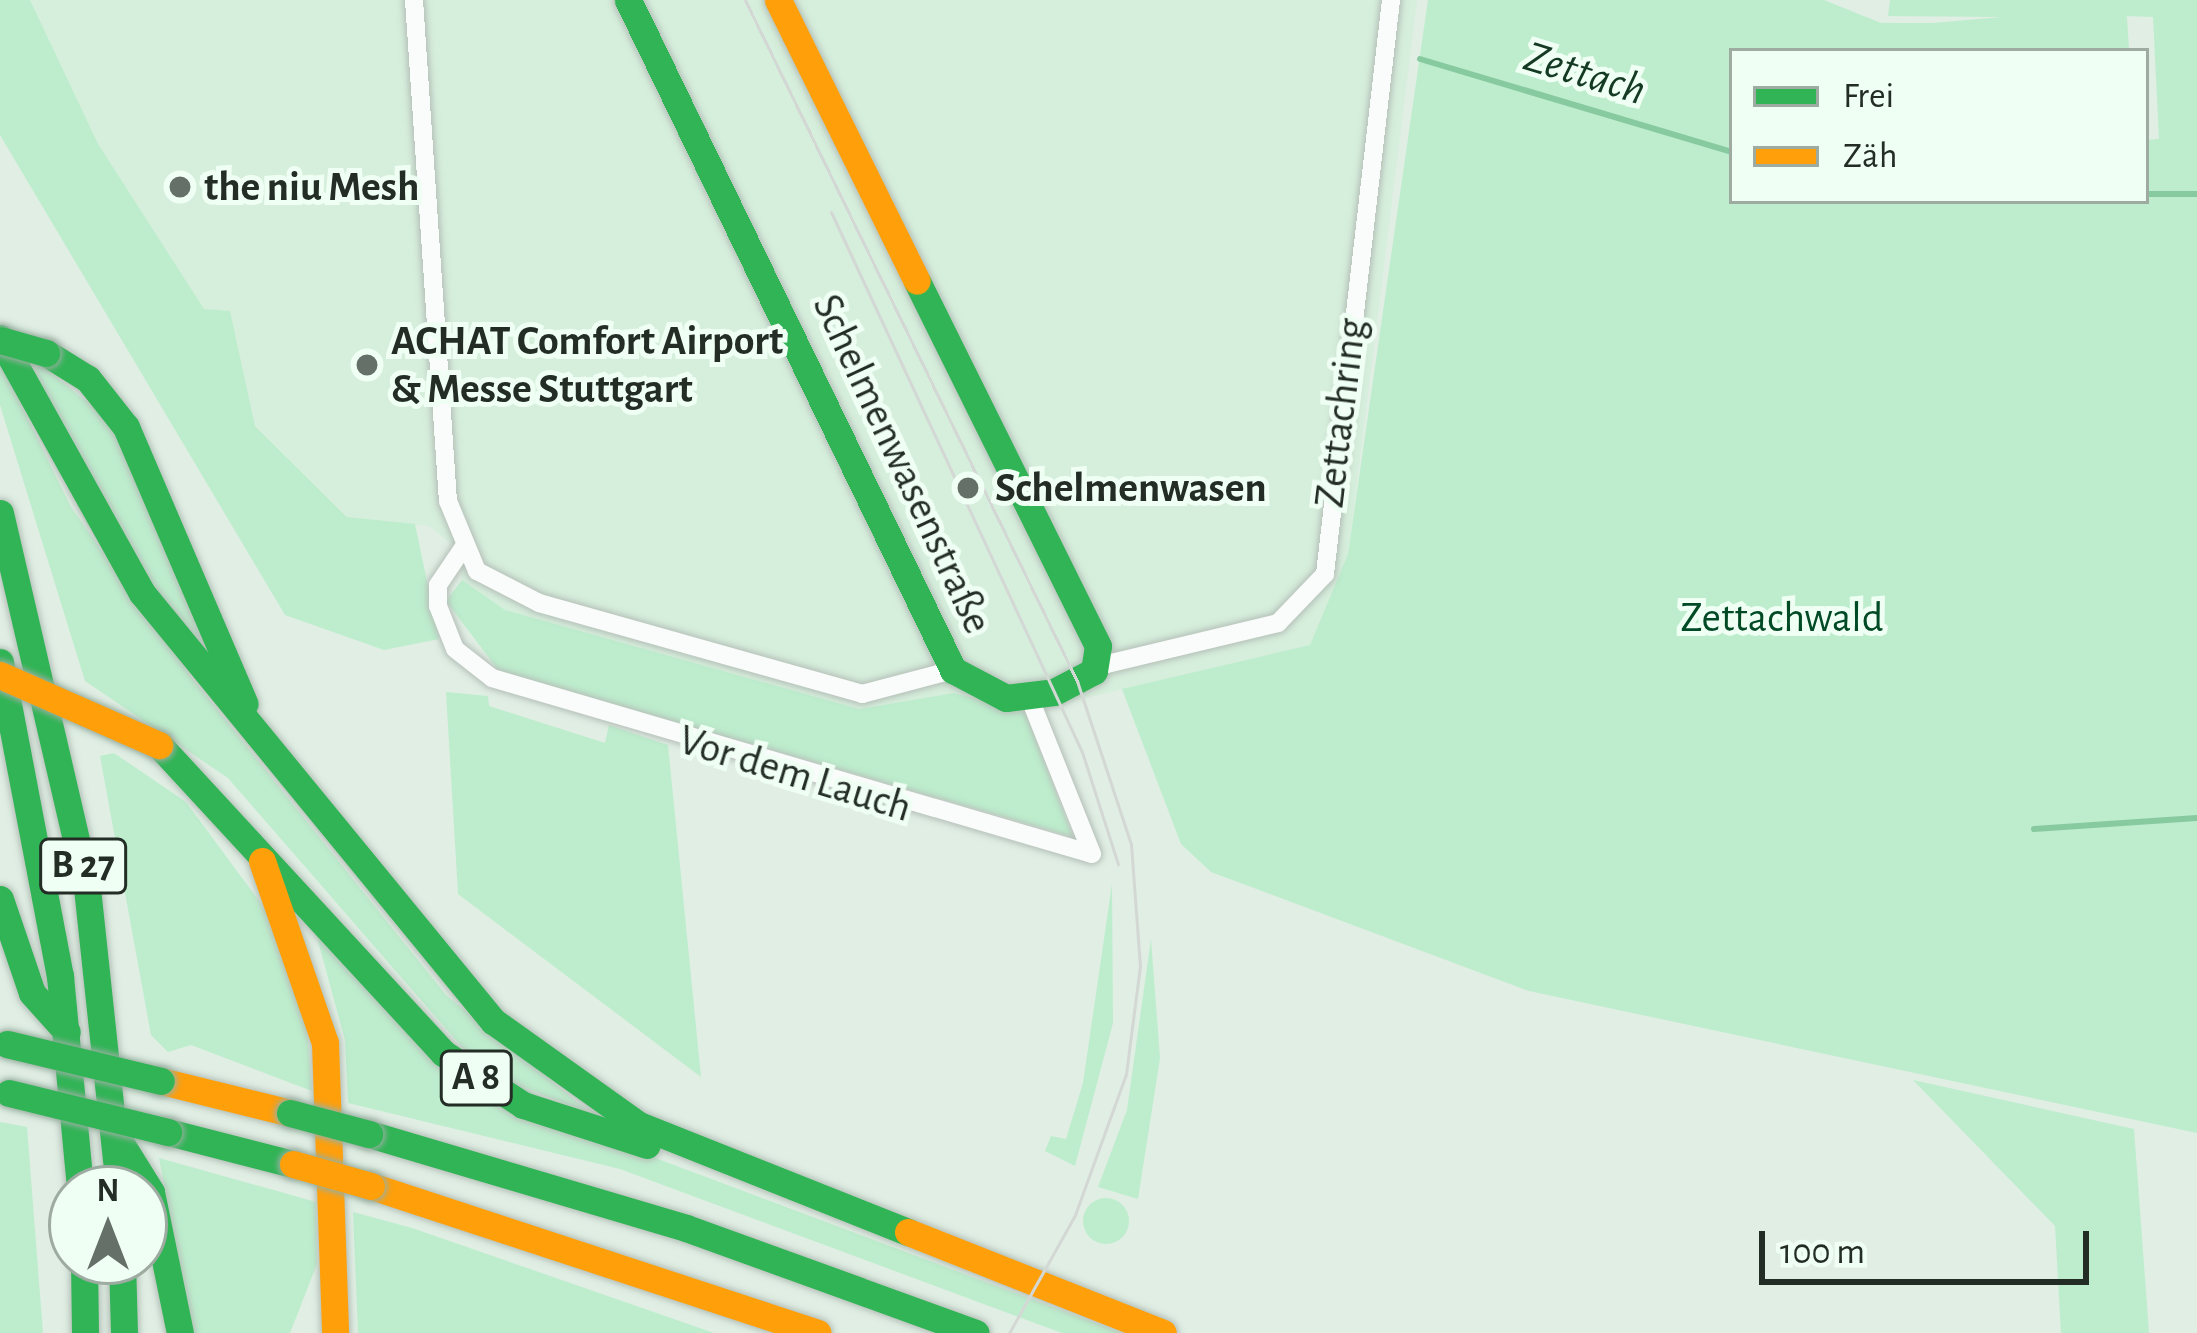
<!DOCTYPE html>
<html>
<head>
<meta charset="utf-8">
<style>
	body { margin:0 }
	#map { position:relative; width:2197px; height:1333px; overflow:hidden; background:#e0eee4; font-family:"Alegreya Sans",sans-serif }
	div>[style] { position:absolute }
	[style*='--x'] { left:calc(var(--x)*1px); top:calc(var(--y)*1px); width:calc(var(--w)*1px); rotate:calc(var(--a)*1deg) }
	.built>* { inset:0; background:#d6eedc }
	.green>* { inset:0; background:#bdedcd }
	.round { border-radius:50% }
	.stream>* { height:6px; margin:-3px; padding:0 3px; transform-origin:3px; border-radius:3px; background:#88caa0 }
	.roads { filter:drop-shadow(0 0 3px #b5c0b8) drop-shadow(0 0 3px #b5c0b8) }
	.street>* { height:18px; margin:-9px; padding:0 9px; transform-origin:9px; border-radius:9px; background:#fafcfb }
	.fast>* { height:27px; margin:-13.5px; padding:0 13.5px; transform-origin:13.5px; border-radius:13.5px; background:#30b455 }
	.slow>* { height:27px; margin:-13.5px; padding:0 13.5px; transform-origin:13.5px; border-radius:13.5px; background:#ff9f0a }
	.tram>* { height:3px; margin:-1.5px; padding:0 1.5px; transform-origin:1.5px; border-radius:1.5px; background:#d3d8d5 }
	.bridges { filter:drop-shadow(0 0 3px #98afa0) drop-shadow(0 0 3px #98afa0) }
	.fast-bridge>* { height:27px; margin:-13.5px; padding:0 13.5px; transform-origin:13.5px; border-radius:13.5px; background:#30b455 }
	.slow-bridge>* { height:27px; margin:-13.5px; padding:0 13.5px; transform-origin:13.5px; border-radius:13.5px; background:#ff9f0a }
	.dots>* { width:33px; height:33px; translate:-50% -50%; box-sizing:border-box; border:6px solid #effff3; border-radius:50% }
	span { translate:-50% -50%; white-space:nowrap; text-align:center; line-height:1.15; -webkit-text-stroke:10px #effff3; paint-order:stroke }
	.shield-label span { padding:3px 9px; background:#effff3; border:3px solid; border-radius:9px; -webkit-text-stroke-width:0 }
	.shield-label { font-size:39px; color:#232d26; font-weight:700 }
	.poi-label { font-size:42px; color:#232d26; font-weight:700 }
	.left { translate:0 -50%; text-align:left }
	.street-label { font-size:42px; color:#232d26 }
	.park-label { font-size:42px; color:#004a26 }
	.water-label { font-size:45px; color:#143a23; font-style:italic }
	.legend { position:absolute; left:1729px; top:48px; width:420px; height:156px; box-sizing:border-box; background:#effff3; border:3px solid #9daba1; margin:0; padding:15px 21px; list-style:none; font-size:36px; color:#232d26 }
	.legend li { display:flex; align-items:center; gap:24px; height:60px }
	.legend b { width:60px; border:3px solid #9daba1 }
	.north { position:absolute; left:48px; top:1165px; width:120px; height:120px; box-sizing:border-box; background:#effff3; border:3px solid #9daba1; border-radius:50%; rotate:0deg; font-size:33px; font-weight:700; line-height:48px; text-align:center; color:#232d26 }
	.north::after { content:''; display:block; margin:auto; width:42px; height:54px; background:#657168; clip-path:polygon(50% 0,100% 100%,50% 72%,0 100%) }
	.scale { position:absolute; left:1759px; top:1231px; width:330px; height:54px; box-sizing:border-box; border:6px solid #232d26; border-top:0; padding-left:15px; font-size:36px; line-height:42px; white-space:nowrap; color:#232d26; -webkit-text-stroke:9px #effff3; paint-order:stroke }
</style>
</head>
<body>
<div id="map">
	<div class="built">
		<i style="clip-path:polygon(30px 0,1417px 0,1348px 554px,1310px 645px,1017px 714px,954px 693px,859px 709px,505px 610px,462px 580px,458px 549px,429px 526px,348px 517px,255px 425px,230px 312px,204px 309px,97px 144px)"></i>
	</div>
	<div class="green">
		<i style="clip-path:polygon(0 0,30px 0,98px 144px,204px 309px,230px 311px,255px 426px,347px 517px,415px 524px,439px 639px,384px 650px,285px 615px,0 135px)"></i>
		<i style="clip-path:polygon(evenodd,1428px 0,1824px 0,1881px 23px,1933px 23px,2002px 17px,1888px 16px,1890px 0,2197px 0,2197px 1133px,1529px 991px,1211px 872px,1181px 844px,1122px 689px,1310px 645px,1348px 554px,1428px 0,2127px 16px,2153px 17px,2159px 139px,2146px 140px,2146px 201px,1732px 201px,1732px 51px,2129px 51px,2127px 16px)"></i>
		<i style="clip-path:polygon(0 362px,71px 507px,194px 681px,446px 995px,594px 1116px,481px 1069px,228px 778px,85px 681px,0 405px)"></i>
		<i style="clip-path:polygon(42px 365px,111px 422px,209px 658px,149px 584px,29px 372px)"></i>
		<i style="clip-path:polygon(462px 580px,505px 610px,859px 709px,954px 693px,1025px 712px,1073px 837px,499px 671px,446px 601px)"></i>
		<i style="clip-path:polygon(446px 692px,488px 696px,489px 706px,605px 743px,609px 725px,668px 745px,701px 1077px,458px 894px)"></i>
		<i style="clip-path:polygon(114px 753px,186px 802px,268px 913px,307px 1028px,312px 1091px,191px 1045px,168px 1052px,151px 1035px,100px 756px)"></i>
		<i style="clip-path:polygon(1112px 884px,1113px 1023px,1075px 1166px,1045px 1151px,1051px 1136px,1066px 1139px,1083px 1083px)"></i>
		<i style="clip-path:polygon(315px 930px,396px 1018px,650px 1156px,1122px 1333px,1062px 1333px,620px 1169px,348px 1103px,345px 1040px)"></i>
		<i style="clip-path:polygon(1151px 939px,1160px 1058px,1138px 1199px,1098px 1187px,1127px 1110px)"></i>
		<i style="clip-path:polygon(1913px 1080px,2134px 1129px,2149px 1333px,2061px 1333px,2055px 1226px)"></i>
		<i style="clip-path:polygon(0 1122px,27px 1127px,43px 1333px,0 1333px)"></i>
		<i style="clip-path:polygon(159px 1158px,316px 1202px,317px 1264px,290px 1333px,192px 1333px)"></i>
		<i class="round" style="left:1083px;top:1198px;width:46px;height:46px"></i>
		<i style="clip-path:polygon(353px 1212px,412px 1228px,714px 1333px,358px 1333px)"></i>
	</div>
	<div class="stream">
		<i style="--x:1420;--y:59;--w:326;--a:16.6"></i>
		<i style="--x:2146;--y:194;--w:51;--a:0"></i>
		<i style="--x:2034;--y:829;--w:163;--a:-3.9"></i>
	</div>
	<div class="roads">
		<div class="street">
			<i style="--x:414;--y:0;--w:502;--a:86.12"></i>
			<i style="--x:448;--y:501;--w:76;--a:67.5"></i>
			<i style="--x:477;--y:571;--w:70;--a:27.3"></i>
			<i style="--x:539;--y:603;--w:336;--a:15.7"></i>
			<i style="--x:862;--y:694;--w:94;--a:-14.8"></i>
			<i style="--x:463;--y:548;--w:45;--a:124"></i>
			<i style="--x:438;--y:585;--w:21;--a:90"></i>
			<i style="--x:438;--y:606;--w:46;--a:68.4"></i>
			<i style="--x:455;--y:649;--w:47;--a:38.1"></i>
			<i style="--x:492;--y:678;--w:625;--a:16.35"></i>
			<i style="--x:1092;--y:854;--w:167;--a:-111.8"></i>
			<i style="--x:1099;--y:666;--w:184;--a:-13.5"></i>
			<i style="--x:1278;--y:623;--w:68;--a:-46.2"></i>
			<i style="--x:1325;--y:574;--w:578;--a:-83.44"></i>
		</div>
		<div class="fast">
			<i style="--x:628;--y:0;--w:745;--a:64.12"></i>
			<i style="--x:953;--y:670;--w:60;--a:27.8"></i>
			<i style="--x:1006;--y:698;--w:48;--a:-7.1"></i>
			<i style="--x:1054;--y:692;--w:45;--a:-27.7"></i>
			<i style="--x:1094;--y:671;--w:25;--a:-81"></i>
			<i style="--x:1098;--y:646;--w:407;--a:-116.4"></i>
			<i style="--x:0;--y:338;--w:292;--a:60.9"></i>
			<i style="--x:142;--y:593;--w:554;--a:50.65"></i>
			<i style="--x:493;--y:1021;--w:179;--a:35.5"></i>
			<i style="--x:639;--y:1125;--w:289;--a:21.7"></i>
			<i style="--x:46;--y:353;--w:49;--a:31.8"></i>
			<i style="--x:88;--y:379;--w:61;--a:51.6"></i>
			<i style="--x:126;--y:427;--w:301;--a:66.8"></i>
			<i style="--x:0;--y:513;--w:385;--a:76.9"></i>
			<i style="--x:87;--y:888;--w:303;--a:83.9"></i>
			<i style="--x:0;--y:662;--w:320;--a:79.2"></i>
			<i style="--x:60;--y:976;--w:214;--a:84.6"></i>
			<i style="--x:159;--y:745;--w:419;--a:47.3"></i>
			<i style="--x:443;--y:1053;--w:95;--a:33"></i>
			<i style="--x:523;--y:1105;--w:130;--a:17.9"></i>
			<i style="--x:0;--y:899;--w:99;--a:71.2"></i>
			<i style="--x:32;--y:993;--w:52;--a:48.1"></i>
			<i style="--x:168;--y:1132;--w:129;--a:14.4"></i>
			<i style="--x:369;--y:1134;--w:331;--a:16.5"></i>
			<i style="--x:686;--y:1228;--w:308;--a:19.9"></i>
			<i style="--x:120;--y:1142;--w:59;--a:58.2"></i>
			<i style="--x:151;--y:1192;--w:144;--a:78.4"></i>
			<i style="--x:84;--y:1261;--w:72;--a:89.2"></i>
			<i style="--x:122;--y:1261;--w:72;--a:88.4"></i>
		</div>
		<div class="slow">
			<i style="--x:778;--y:0;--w:313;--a:63.7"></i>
			<i style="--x:262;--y:861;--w:193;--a:70.9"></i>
			<i style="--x:325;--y:1043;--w:290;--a:88"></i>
			<i style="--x:161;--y:1081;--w:133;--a:13.9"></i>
			<i style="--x:371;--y:1186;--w:470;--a:18.2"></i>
			<i style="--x:908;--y:1232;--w:274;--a:21.6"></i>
		</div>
	</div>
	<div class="tram">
		<i style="--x:745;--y:0;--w:758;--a:64.01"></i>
		<i style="--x:1077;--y:681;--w:172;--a:71.7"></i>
		<i style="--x:1131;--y:844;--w:122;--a:85.8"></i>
		<i style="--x:1140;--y:966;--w:109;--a:97.4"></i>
		<i style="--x:1126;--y:1074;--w:150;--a:109.9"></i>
		<i style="--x:1075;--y:1215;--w:135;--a:119.2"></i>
		<i style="--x:831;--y:212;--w:595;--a:65.07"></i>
		<i style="--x:1082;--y:752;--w:118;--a:72.2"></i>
	</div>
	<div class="bridges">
		<div class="fast-bridge">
			<i style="--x:0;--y:340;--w:48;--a:15.8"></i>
			<i style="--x:7;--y:1044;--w:158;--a:13.5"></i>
			<i style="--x:9;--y:1093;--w:164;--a:13.8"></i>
			<i style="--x:290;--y:1113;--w:82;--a:14.9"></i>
		</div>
		<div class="slow-bridge">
			<i style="--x:0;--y:675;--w:174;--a:23.8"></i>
			<i style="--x:293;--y:1164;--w:81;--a:15.8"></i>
		</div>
	</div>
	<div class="dots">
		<i style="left:180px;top:187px;background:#657168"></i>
		<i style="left:367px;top:365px;background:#657168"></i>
		<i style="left:968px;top:488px;background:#657168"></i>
	</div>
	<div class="shield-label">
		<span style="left:83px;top:866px">B 27</span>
		<span style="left:476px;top:1078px">A 8</span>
	</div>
	<div class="poi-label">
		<span class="left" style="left:204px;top:187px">the niu Mesh</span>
		<span class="left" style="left:391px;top:365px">ACHAT Comfort Airport<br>&amp; Messe Stuttgart</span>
		<span class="left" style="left:995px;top:488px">Schelmenwasen</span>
	</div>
	<div class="street-label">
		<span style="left:1341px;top:413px;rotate:-83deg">Zettachring</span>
		<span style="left:902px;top:464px;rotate:65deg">Schelmenwasenstraße</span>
		<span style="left:795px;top:774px;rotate:17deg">Vor dem Lauch</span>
	</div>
	<div class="park-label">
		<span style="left:1782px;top:618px">Zettachwald</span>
	</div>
	<div class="water-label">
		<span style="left:1585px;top:74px;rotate:17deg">Zettach</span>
	</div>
	<ul class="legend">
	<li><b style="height:15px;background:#30b455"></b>Frei</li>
	<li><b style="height:15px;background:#ff9f0a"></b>Zäh</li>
	</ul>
	<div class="north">N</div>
	<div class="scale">100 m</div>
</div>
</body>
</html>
